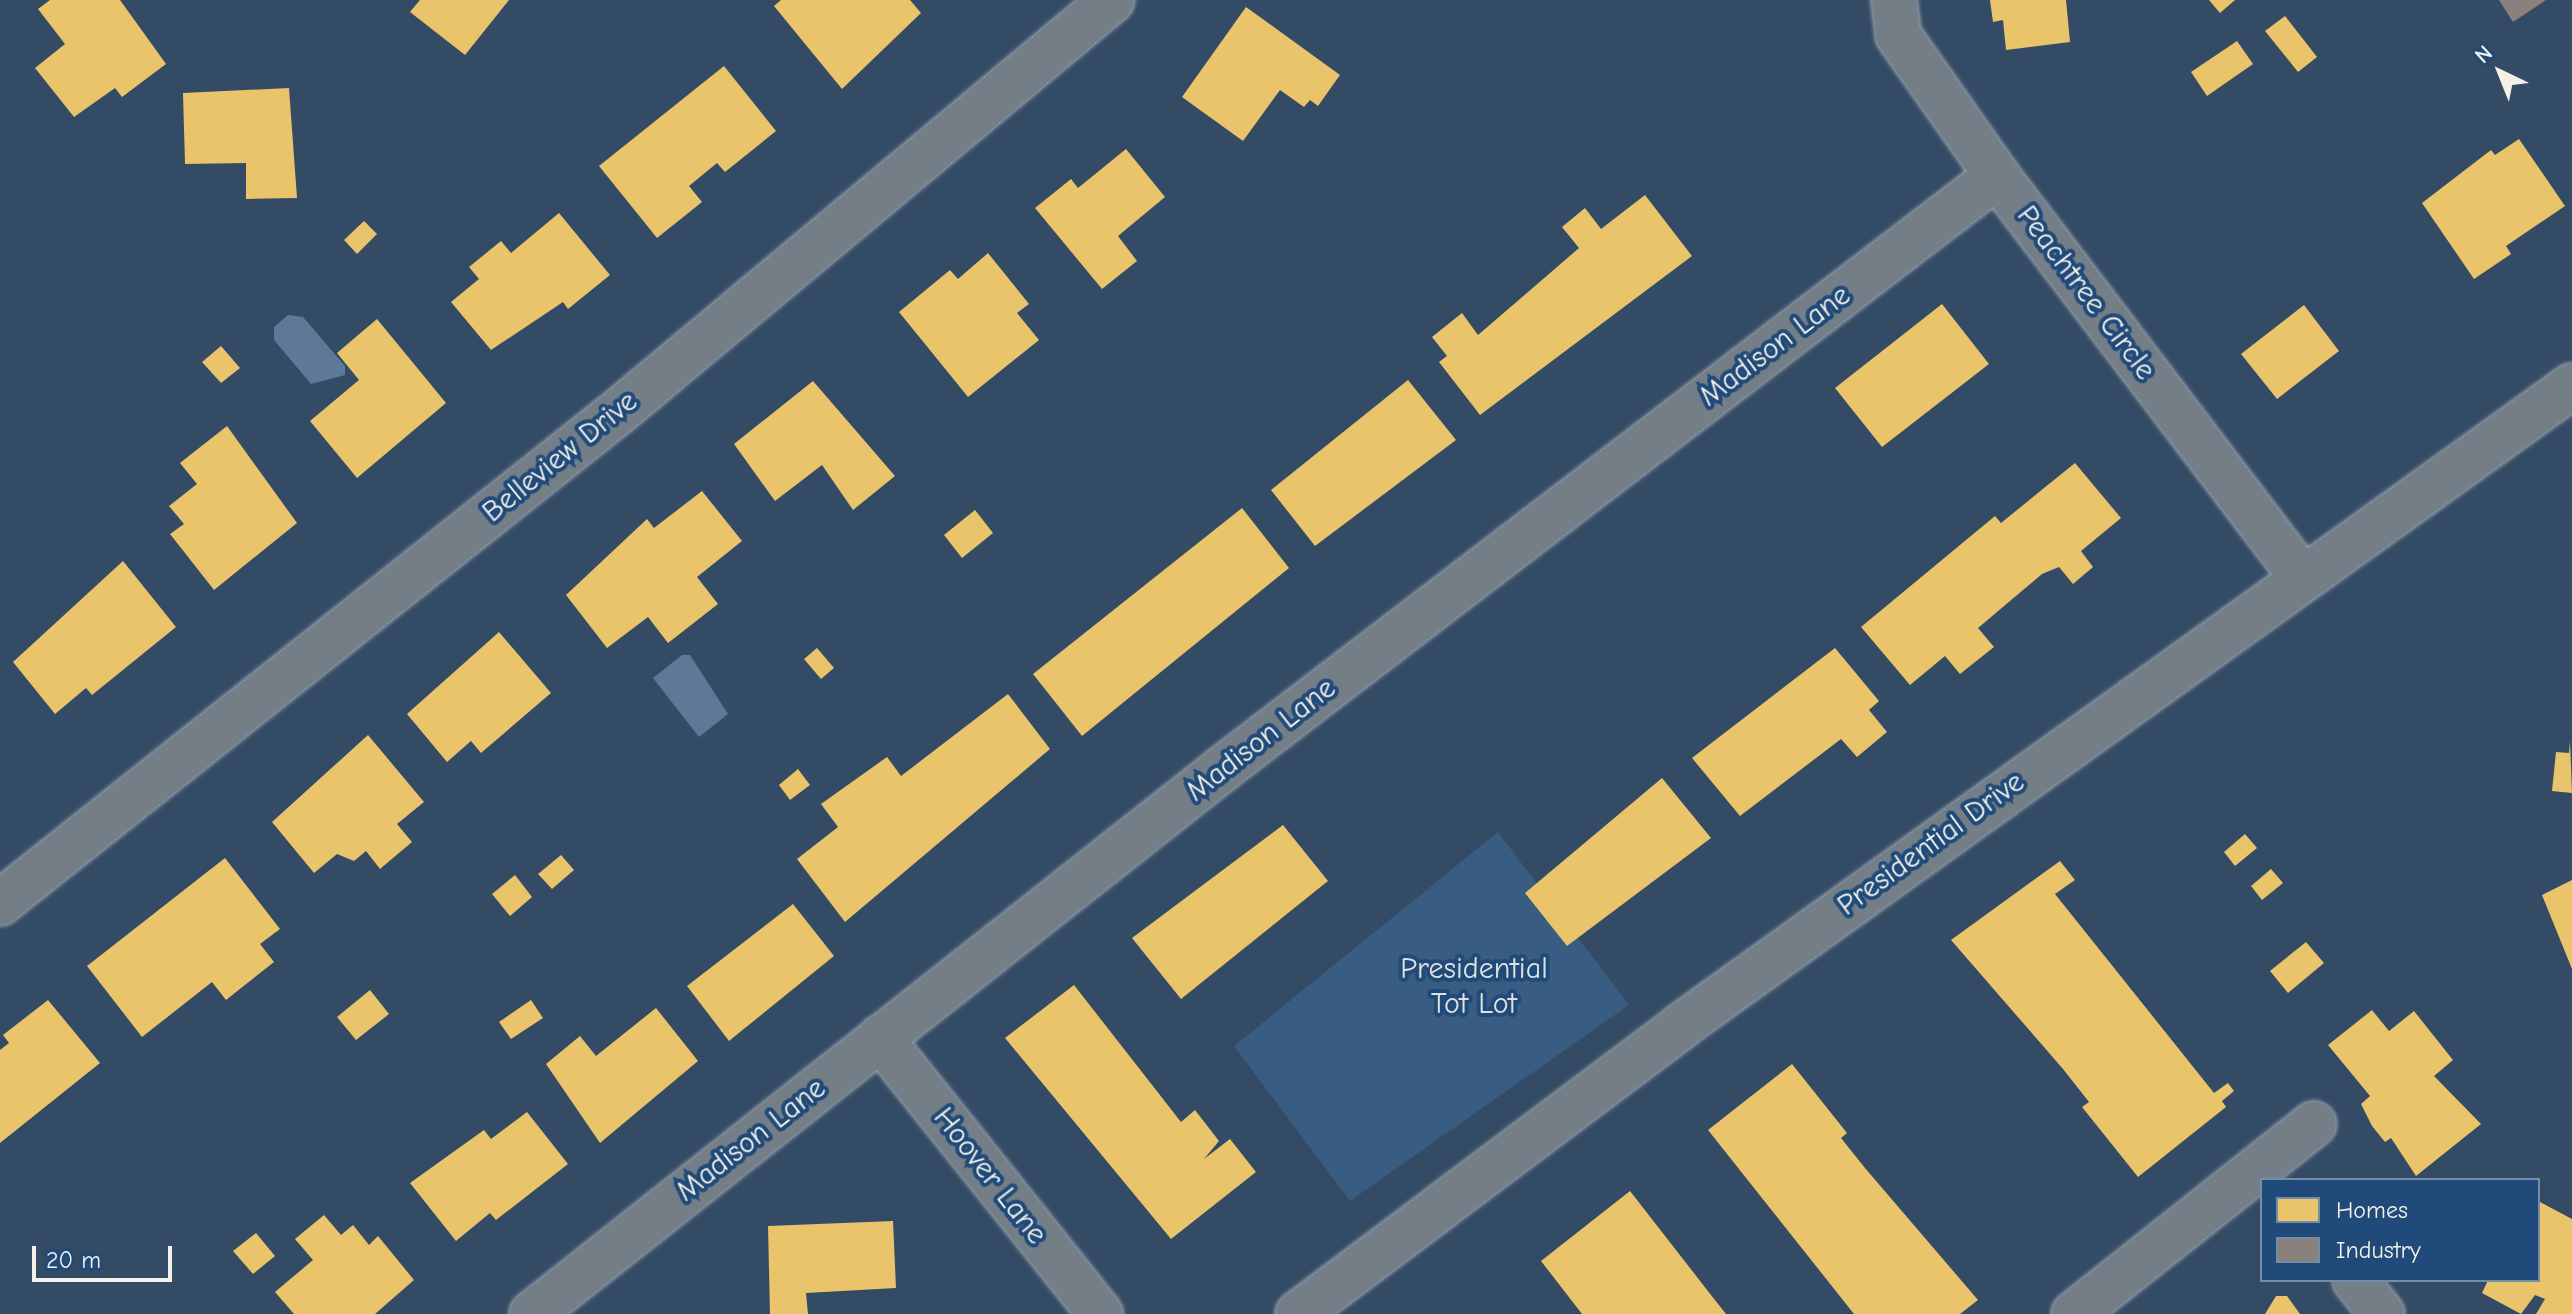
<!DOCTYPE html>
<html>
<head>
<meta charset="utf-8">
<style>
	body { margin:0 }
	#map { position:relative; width:2572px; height:1314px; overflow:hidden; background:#344b65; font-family:"Comic Neue",sans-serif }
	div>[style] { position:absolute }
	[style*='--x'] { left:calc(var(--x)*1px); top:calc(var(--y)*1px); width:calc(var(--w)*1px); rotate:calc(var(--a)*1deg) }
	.green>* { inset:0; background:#395c83 }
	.water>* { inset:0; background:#5e7998 }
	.homes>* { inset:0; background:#e9c46a }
	.industry>* { inset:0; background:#8a817c }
	.roads { filter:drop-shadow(0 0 2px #9ba5af) drop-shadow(0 0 2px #9ba5af) }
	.minor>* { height:44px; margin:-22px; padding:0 22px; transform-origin:22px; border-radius:22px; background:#737e87 }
	.tertiary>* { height:44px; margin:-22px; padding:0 22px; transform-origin:22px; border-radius:22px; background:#737e87 }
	span { translate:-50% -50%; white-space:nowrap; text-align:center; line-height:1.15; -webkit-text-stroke:8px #1f4a7a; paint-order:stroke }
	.street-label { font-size:30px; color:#f4f1e8 }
	.park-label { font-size:30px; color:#e1e2de }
	.legend { position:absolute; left:2260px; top:1178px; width:280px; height:104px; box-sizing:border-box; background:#1f4a7a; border:2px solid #748da6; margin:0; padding:10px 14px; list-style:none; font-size:24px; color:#f4f1e8 }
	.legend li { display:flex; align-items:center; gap:16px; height:40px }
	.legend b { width:40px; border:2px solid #748da6 }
	.north { position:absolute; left:2460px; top:32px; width:80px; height:80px; -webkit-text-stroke:6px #1f4a7a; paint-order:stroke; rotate:317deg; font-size:22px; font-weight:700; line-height:32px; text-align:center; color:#f4f1e8 }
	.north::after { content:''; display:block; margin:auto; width:28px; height:36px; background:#f4f1e8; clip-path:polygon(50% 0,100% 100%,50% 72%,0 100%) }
	.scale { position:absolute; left:32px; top:1246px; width:140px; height:36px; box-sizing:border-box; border:4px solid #f4f1e8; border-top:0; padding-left:10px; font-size:24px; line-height:28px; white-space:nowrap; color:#f4f1e8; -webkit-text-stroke:6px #1f4a7a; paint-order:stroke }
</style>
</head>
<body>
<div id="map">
	<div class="green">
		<i style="clip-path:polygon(1498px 832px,1629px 1005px,1350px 1201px,1234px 1046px)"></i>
	</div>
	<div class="water">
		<i style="clip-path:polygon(288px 315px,303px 317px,345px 366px,345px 375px,311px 384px,274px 340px,274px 327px)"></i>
		<i style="clip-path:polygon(682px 655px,690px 655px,728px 714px,699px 737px,653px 678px)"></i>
	</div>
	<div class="homes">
		<i style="clip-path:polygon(50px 0,120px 0,166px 64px,122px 97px,115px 88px,74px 117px,35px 68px,65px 44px,38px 9px)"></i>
		<i style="clip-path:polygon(420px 0,509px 0,465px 55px,410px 12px)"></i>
		<i style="clip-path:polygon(781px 0,910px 0,921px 13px,842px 89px,774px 6px)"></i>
		<i style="clip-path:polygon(1990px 0,2066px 0,2070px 42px,2006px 50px,2003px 20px,1993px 22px)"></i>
		<i style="clip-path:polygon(2209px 0,2235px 0,2220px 13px)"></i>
		<i style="clip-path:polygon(1246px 7px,1340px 75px,1318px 106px,1310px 100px,1304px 107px,1280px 90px,1243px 141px,1182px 97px)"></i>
		<i style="clip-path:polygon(2285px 16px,2317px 57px,2298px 72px,2265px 31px)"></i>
		<i style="clip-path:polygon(2237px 41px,2253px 64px,2207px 96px,2191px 72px)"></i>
		<i style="clip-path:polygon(724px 66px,776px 131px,725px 172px,717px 163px,689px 186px,702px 202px,657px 238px,599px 166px)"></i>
		<i style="clip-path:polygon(289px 88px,297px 198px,246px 199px,246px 163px,185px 164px,183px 93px)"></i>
		<i style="clip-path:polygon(2519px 139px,2565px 206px,2506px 246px,2511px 254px,2474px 279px,2422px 203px,2491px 150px,2495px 155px)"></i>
		<i style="clip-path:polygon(1126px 149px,1165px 197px,1118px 236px,1137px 261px,1102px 289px,1035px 208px,1071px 179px,1078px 188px)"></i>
		<i style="clip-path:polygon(1645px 195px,1692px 256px,1480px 415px,1439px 362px,1447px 356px,1432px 337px,1462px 313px,1478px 335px,1579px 248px,1562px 227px,1585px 208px,1601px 229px)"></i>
		<i style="clip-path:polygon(559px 213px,610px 275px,568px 309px,563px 302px,491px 350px,451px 302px,479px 279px,469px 267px,501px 241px,511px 253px)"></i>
		<i style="clip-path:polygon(364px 221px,377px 234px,357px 254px,344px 240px)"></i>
		<i style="clip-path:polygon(988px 253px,1029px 304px,1017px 313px,1039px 340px,968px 397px,899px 312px,950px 270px,958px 279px)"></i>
		<i style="clip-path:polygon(1942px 304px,1989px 364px,1882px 447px,1835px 388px)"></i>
		<i style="clip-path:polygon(2304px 305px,2339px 351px,2277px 399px,2241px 354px)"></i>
		<i style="clip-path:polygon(377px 319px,446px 403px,357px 478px,310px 421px,359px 380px,337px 353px)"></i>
		<i style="clip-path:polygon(221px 346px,240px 368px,221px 383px,202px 362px)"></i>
		<i style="clip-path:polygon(1408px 380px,1456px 440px,1315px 546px,1271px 490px)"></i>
		<i style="clip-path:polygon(813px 381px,895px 476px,853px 510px,822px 465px,775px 501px,734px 444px)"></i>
		<i style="clip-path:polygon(227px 426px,297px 523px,214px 590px,170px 534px,184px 524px,169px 506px,197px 484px,180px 463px)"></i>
		<i style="clip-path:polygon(2075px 463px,2121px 518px,2081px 551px,2093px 567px,2073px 584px,2059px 567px,2042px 574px,1978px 628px,1994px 647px,1960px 674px,1945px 656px,1910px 685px,1861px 627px,1995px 516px,2001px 523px)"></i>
		<i style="clip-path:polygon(702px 491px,742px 541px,697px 577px,718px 604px,668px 643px,648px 617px,607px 648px,566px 595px,647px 519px,654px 528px)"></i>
		<i style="clip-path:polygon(1242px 508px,1289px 568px,1082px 736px,1033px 674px)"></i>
		<i style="clip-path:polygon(975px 510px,993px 533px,962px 558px,944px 535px)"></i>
		<i style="clip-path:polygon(123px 561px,176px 627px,92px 695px,86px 688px,55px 714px,13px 662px)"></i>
		<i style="clip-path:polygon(499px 632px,551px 693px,481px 753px,471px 741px,447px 762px,407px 714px)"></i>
		<i style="clip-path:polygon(817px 648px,834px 668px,821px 679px,804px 659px)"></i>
		<i style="clip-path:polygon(1835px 648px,1879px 701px,1869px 710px,1887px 732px,1857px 757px,1841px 739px,1740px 816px,1692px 758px)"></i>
		<i style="clip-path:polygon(1008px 694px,1050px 749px,845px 922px,797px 859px,838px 827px,821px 804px,887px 757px,901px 776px)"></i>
		<i style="clip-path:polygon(368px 735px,424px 802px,397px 824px,412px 842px,380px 869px,366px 851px,354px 861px,337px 854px,314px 873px,272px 822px)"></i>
		<i style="clip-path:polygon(2570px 741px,2572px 793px,2552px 791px,2556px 752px,2569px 753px)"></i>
		<i style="clip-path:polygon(798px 769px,810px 785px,790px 800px,779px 785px)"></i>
		<i style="clip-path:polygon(1662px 778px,1711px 838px,1567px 946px,1525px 893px)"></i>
		<i style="clip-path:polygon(1283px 825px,1328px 881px,1181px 999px,1132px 938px)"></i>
		<i style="clip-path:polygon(2245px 834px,2257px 848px,2235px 866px,2224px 852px)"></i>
		<i style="clip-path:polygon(561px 855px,574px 870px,552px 889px,538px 874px)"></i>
		<i style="clip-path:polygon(225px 858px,280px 929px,260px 944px,274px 962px,226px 1000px,212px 982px,142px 1037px,87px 966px)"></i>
		<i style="clip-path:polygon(2060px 861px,2075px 880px,2055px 894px,2214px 1093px,2228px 1083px,2234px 1091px,2222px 1101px,2226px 1107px,2138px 1177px,2082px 1107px,2089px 1102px,2063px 1069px,1951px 940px)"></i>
		<i style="clip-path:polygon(2271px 869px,2283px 883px,2262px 900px,2251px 886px)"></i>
		<i style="clip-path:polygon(515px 875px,532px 897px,510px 916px,492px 894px)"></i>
		<i style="clip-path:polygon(2572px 880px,2572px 969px,2542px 895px)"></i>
		<i style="clip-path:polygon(793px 904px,834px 956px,729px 1041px,687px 986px)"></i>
		<i style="clip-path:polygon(2306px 942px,2324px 963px,2288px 993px,2270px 971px)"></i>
		<i style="clip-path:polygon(1074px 985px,1181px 1122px,1195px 1110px,1219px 1141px,1204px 1159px,1230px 1139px,1256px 1172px,1171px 1239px,1005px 1038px)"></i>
		<i style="clip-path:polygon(370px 990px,389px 1014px,356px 1040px,337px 1017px)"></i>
		<i style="clip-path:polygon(48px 1000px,100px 1063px,0 1143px,0 1050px,9px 1043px,3px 1035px)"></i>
		<i style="clip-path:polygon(531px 1000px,543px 1018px,511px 1039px,499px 1022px)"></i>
		<i style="clip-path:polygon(656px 1008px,698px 1061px,600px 1143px,546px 1064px,580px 1036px,596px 1056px)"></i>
		<i style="clip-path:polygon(2372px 1010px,2389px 1031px,2414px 1011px,2453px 1060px,2434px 1076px,2481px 1124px,2416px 1176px,2391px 1138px,2385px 1142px,2372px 1126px,2361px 1104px,2370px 1096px,2328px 1045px)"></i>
		<i style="clip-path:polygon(1792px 1064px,1847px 1133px,1841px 1138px,1865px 1168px,1978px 1300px,1960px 1314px,1854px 1314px,1708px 1130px)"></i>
		<i style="clip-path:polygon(527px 1112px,568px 1164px,496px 1220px,490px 1213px,456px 1241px,410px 1183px,484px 1130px,491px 1139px)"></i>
		<i style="clip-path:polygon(1630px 1191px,1711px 1295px,1726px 1314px,1582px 1314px,1541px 1261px)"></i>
		<i style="clip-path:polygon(2538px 1201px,2572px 1219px,2572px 1314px,2536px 1314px,2545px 1299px,2535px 1295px,2521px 1314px,2482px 1293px,2488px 1280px,2538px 1280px)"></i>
		<i style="clip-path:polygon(324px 1215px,341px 1235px,353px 1225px,369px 1245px,378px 1236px,414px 1280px,375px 1314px,294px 1314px,275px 1292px,313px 1260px,295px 1239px)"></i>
		<i style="clip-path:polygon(893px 1221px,896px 1288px,806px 1293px,808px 1314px,770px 1314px,768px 1226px)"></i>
		<i style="clip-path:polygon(256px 1233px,275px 1256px,253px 1274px,233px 1251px)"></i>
		<i style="clip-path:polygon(2276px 1296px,2287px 1296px,2300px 1314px,2265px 1314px)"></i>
	</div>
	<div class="industry">
		<i style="clip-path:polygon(2499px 0,2546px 0,2513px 22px)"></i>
	</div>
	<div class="roads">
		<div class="minor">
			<i style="--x:1894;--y:0;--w:35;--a:83"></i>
			<i style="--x:1898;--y:35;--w:172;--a:54.9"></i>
			<i style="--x:1997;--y:176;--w:502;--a:52.77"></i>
			<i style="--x:0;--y:903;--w:789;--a:-38.47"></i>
			<i style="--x:618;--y:412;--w:643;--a:-39.83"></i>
			<i style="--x:880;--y:1038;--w:353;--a:51.4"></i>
			<i style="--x:2355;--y:1280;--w:43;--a:51.5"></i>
			<i style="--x:532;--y:1314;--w:879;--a:-38.3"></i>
			<i style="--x:1222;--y:769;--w:976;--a:-37.42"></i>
			<i style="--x:2074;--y:1314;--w:306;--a:-38.4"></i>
		</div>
		<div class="tertiary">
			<i style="--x:1298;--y:1314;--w:479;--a:-36.9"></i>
			<i style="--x:1681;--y:1026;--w:1097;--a:-35.69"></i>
		</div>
	</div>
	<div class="street-label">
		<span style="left:2086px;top:293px;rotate:53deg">Peachtree Circle</span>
		<span style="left:1775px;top:346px;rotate:-37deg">Madison Lane</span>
		<span style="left:560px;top:457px;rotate:-39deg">Belleview Drive</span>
		<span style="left:1261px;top:740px;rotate:-38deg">Madison Lane</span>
		<span style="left:1931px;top:844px;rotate:-36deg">Presidential Drive</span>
		<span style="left:751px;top:1140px;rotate:-38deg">Madison Lane</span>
		<span style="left:990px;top:1176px;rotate:52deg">Hoover Lane</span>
	</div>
	<div class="park-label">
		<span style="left:1474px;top:986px">Presidential<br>Tot Lot</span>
	</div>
	<ul class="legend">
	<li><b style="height:22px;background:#e9c46a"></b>Homes</li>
	<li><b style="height:22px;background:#8a817c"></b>Industry</li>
	</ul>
	<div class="north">N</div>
	<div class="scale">20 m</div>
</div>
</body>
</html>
